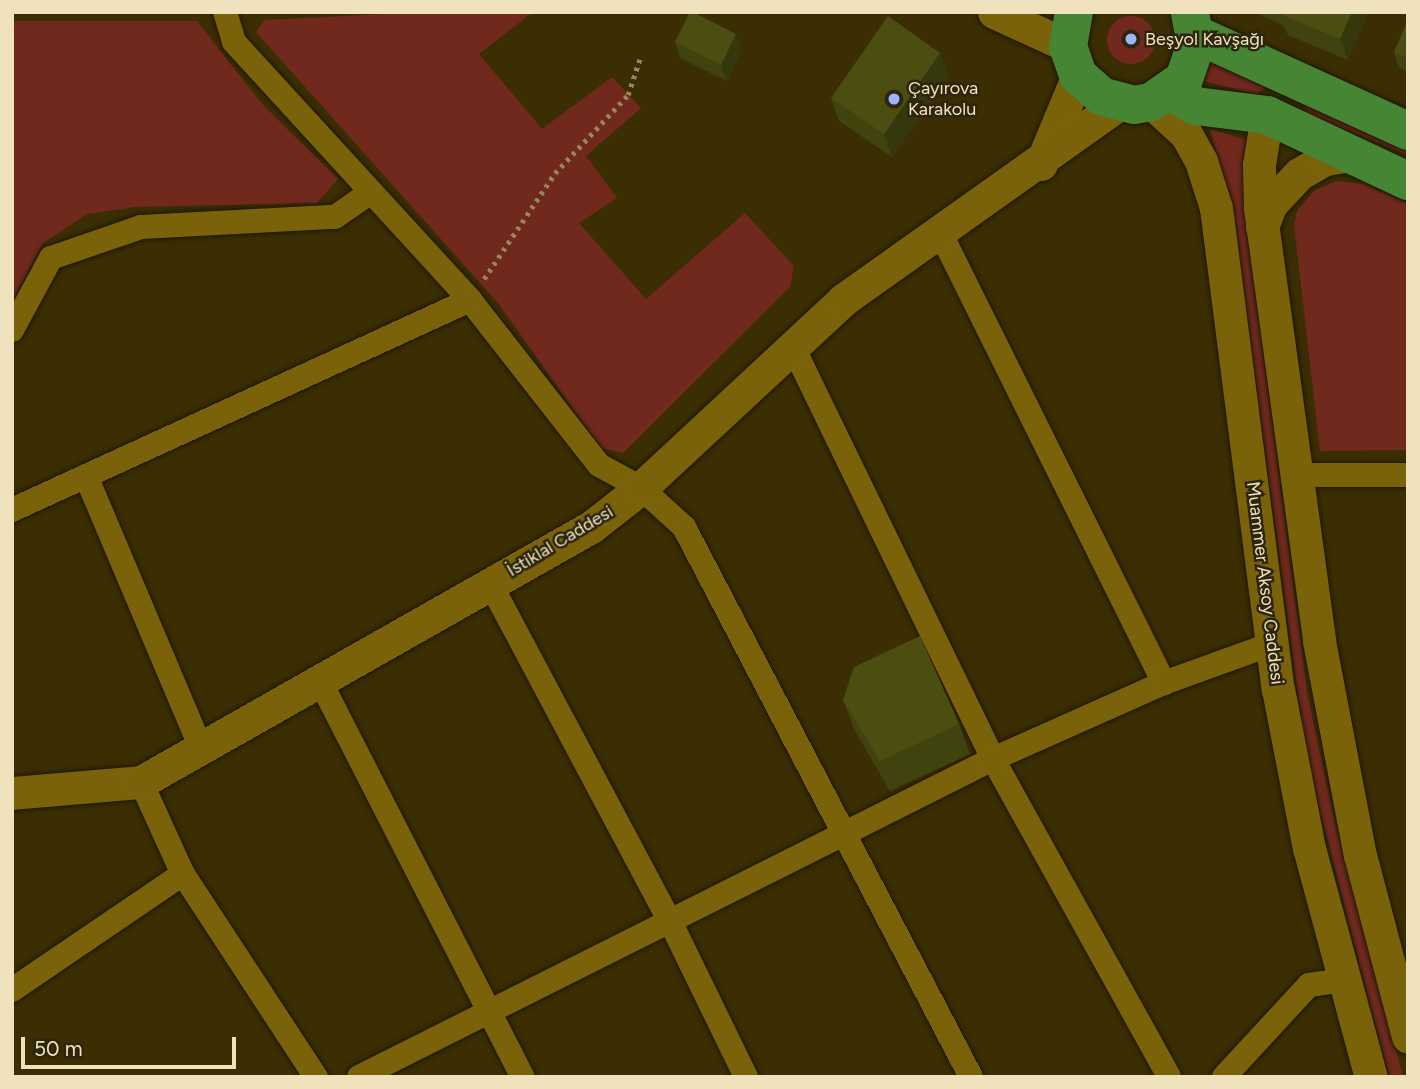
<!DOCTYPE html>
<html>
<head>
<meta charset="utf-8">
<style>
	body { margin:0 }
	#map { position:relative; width:1420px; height:1089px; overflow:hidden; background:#3b2e03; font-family:Figtree,sans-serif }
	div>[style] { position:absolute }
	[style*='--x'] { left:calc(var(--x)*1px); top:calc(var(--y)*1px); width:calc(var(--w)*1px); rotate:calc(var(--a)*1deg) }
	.green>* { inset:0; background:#71291e }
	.round { border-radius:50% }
	.path>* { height:4.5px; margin-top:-2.25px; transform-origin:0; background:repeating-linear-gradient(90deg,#958860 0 3.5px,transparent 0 8.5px) }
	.roads { filter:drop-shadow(0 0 2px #1e1701) drop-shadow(0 0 2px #1e1701) }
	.street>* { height:24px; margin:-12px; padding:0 12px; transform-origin:12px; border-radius:12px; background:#7a620a }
	.secondary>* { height:33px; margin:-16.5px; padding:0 16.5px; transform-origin:16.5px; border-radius:16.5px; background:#7a620a }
	.primary>* { height:38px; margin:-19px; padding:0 19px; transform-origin:19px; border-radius:19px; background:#458534 }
	.wall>* { inset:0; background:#41430f }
	.shaded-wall>* { inset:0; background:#35370c }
	.building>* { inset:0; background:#4c4e11 }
	.dots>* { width:19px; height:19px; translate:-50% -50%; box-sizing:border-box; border:4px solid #2d250d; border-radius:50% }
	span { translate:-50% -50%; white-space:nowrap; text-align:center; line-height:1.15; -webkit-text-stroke:5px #2d250d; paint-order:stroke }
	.poi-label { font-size:18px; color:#efe2bd }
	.left { translate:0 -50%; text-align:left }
	.street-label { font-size:18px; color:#efe2bd }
	.frame { position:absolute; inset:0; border:14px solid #efe2bd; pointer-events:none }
	.scale { position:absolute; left:21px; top:1037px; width:215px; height:32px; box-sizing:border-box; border:4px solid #efe2bd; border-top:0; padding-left:9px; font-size:21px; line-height:24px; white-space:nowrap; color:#efe2bd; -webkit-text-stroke:5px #2d250d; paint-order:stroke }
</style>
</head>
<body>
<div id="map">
	<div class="green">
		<i style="clip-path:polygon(427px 12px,533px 12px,479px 54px,542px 129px,612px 77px,641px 108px,586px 156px,617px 198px,579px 223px,646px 299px,745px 213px,794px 266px,790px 287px,623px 453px,601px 448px,498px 303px,256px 32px,264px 20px)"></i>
		<i class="round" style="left:1107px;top:16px;width:48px;height:48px"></i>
		<i style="clip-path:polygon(12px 21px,197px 21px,262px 104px,338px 179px,317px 203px,135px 207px,87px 214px,43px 243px,12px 302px)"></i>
		<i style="clip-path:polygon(1200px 45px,1262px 81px,1265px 88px,1256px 94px,1191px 78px)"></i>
		<i style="clip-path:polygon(1308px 99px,1408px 144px,1408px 155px,1304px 112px)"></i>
		<i style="clip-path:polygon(1210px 129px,1247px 140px,1248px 239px,1307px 692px,1333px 815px,1403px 1077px,1389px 1077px,1307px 759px,1232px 206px)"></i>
		<i style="clip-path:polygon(1336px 181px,1364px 184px,1408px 204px,1408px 450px,1320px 451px,1294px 225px,1297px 211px,1314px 191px)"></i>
	</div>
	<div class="path">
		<i style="--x:484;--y:279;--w:128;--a:-56.2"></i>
		<i style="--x:555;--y:173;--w:107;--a:-46.9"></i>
		<i style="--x:628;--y:95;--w:42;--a:-72"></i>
	</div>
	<div class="roads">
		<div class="street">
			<i style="--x:225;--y:12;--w:31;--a:73"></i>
			<i style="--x:234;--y:42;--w:350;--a:47.5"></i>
			<i style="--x:470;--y:300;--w:209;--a:52"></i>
			<i style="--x:599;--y:465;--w:48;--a:28.7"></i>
			<i style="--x:641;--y:488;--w:58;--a:42.2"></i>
			<i style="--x:684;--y:527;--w:620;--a:62.44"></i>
			<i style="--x:940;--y:232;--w:504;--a:63.59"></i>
			<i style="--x:12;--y:330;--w:82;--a:-61.6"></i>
			<i style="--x:51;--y:258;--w:95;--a:-19"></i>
			<i style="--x:141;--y:227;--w:194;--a:-3"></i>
			<i style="--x:335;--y:217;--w:44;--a:-34.8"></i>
			<i style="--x:793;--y:347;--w:458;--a:64.1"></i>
			<i style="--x:993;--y:759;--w:363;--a:61"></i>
			<i style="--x:1296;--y:475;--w:112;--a:0"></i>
			<i style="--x:86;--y:476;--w:293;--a:67.1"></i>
			<i style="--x:12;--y:510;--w:504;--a:-24.63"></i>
			<i style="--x:490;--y:583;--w:383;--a:62"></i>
			<i style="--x:670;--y:921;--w:174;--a:64"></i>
			<i style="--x:319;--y:679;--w:447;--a:62.9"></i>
			<i style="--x:141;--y:782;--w:101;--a:65.5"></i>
			<i style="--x:183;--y:874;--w:243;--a:56.8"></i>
			<i style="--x:12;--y:990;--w:207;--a:-34.2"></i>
			<i style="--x:359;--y:1077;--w:709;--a:-26.64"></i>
			<i style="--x:993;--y:759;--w:187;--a:-24"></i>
			<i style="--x:1164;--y:683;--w:115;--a:-19.9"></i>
			<i style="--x:1224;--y:1077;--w:125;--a:-47.3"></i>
			<i style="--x:1309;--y:985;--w:35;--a:-8"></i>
		</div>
		<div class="secondary">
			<i style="--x:994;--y:12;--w:81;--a:24.7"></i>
			<i style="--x:1151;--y:102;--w:47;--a:42.4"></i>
			<i style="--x:1186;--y:134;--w:31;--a:61"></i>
			<i style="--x:1201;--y:161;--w:49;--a:72.3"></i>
			<i style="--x:1216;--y:208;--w:485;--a:82.7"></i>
			<i style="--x:1278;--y:689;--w:162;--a:79"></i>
			<i style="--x:1309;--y:848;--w:237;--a:74.9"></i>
			<i style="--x:1267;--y:115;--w:51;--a:99.1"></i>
			<i style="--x:1259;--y:165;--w:43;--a:88.7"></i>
			<i style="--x:1260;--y:208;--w:437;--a:82.2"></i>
			<i style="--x:1319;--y:641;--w:218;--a:79.2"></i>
			<i style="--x:1360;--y:855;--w:188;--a:75.2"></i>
			<i style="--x:1041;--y:164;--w:96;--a:-67.4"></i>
			<i style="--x:1262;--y:227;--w:25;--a:-69"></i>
			<i style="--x:1271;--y:204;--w:41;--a:-47"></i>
			<i style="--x:1299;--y:174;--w:30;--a:-30"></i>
			<i style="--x:1325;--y:159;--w:26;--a:-9"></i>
			<i style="--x:12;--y:793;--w:129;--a:-4.9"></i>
			<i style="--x:141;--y:782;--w:517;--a:-29.54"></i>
			<i style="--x:591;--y:527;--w:63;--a:-38"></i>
			<i style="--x:641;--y:488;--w:276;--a:-42.9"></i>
			<i style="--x:843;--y:300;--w:340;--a:-35.4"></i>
		</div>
		<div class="primary">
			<i style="--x:1074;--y:12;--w:35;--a:100"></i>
			<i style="--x:1068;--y:46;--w:31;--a:71"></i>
			<i style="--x:1078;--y:75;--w:31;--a:42"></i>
			<i style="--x:1101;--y:96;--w:34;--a:15"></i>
			<i style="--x:1134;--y:105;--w:17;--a:-10"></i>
			<i style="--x:1151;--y:102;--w:40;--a:-34.9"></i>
			<i style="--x:1184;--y:79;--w:37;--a:-71"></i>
			<i style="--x:1196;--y:44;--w:33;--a:-101"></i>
			<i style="--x:1195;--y:34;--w:234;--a:24.5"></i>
			<i style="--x:1171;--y:92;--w:29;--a:29"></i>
			<i style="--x:1196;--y:106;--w:72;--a:7.2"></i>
			<i style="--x:1267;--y:115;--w:156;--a:25.1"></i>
		</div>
	</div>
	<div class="wall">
		<i style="clip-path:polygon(1255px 12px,1367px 12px,1368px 14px,1348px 60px,1288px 35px,1284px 26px)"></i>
		<i style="clip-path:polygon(1408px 20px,1408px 72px,1399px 68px,1394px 52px)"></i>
		<i style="clip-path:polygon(675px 42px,742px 50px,727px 81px,680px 58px)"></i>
		<i style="clip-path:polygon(940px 53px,949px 76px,892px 157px,839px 121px,831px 98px)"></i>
		<i style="clip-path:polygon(843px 700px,959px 724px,970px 754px,890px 791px,854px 729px)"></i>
	</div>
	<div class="shaded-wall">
		<i style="clip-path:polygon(1352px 12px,1367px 12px,1368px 14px,1348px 60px,1340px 39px)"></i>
		<i style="clip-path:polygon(736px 34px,742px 50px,727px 81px,721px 65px)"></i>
		<i style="clip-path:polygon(940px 53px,949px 76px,892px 157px,884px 134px)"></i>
	</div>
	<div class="building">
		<i style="clip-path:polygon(690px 12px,693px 12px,736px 34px,721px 65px,675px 42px)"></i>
		<i style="clip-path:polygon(1280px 12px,1352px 12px,1340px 39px,1280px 14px)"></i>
		<i style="clip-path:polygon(888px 16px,940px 53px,884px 134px,831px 98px)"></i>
		<i style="clip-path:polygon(1408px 20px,1408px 58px,1394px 52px)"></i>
		<i style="clip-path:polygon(920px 636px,959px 724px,880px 761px,843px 700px,854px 667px)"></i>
	</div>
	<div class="dots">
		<i style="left:1131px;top:39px;background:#9eb4fd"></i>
		<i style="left:894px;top:99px;background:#9eb4fd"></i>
	</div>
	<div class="poi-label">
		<span class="left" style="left:1145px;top:39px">Beşyol Kavşağı</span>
		<span class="left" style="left:908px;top:99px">Çayırova<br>Karakolu</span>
	</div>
	<div class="street-label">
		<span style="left:560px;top:541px;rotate:-31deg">İstiklal Caddesi</span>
		<span style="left:1265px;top:583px;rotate:83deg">Muammer Aksoy Caddesi</span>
	</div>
	<div class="frame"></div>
	<div class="scale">50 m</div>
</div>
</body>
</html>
